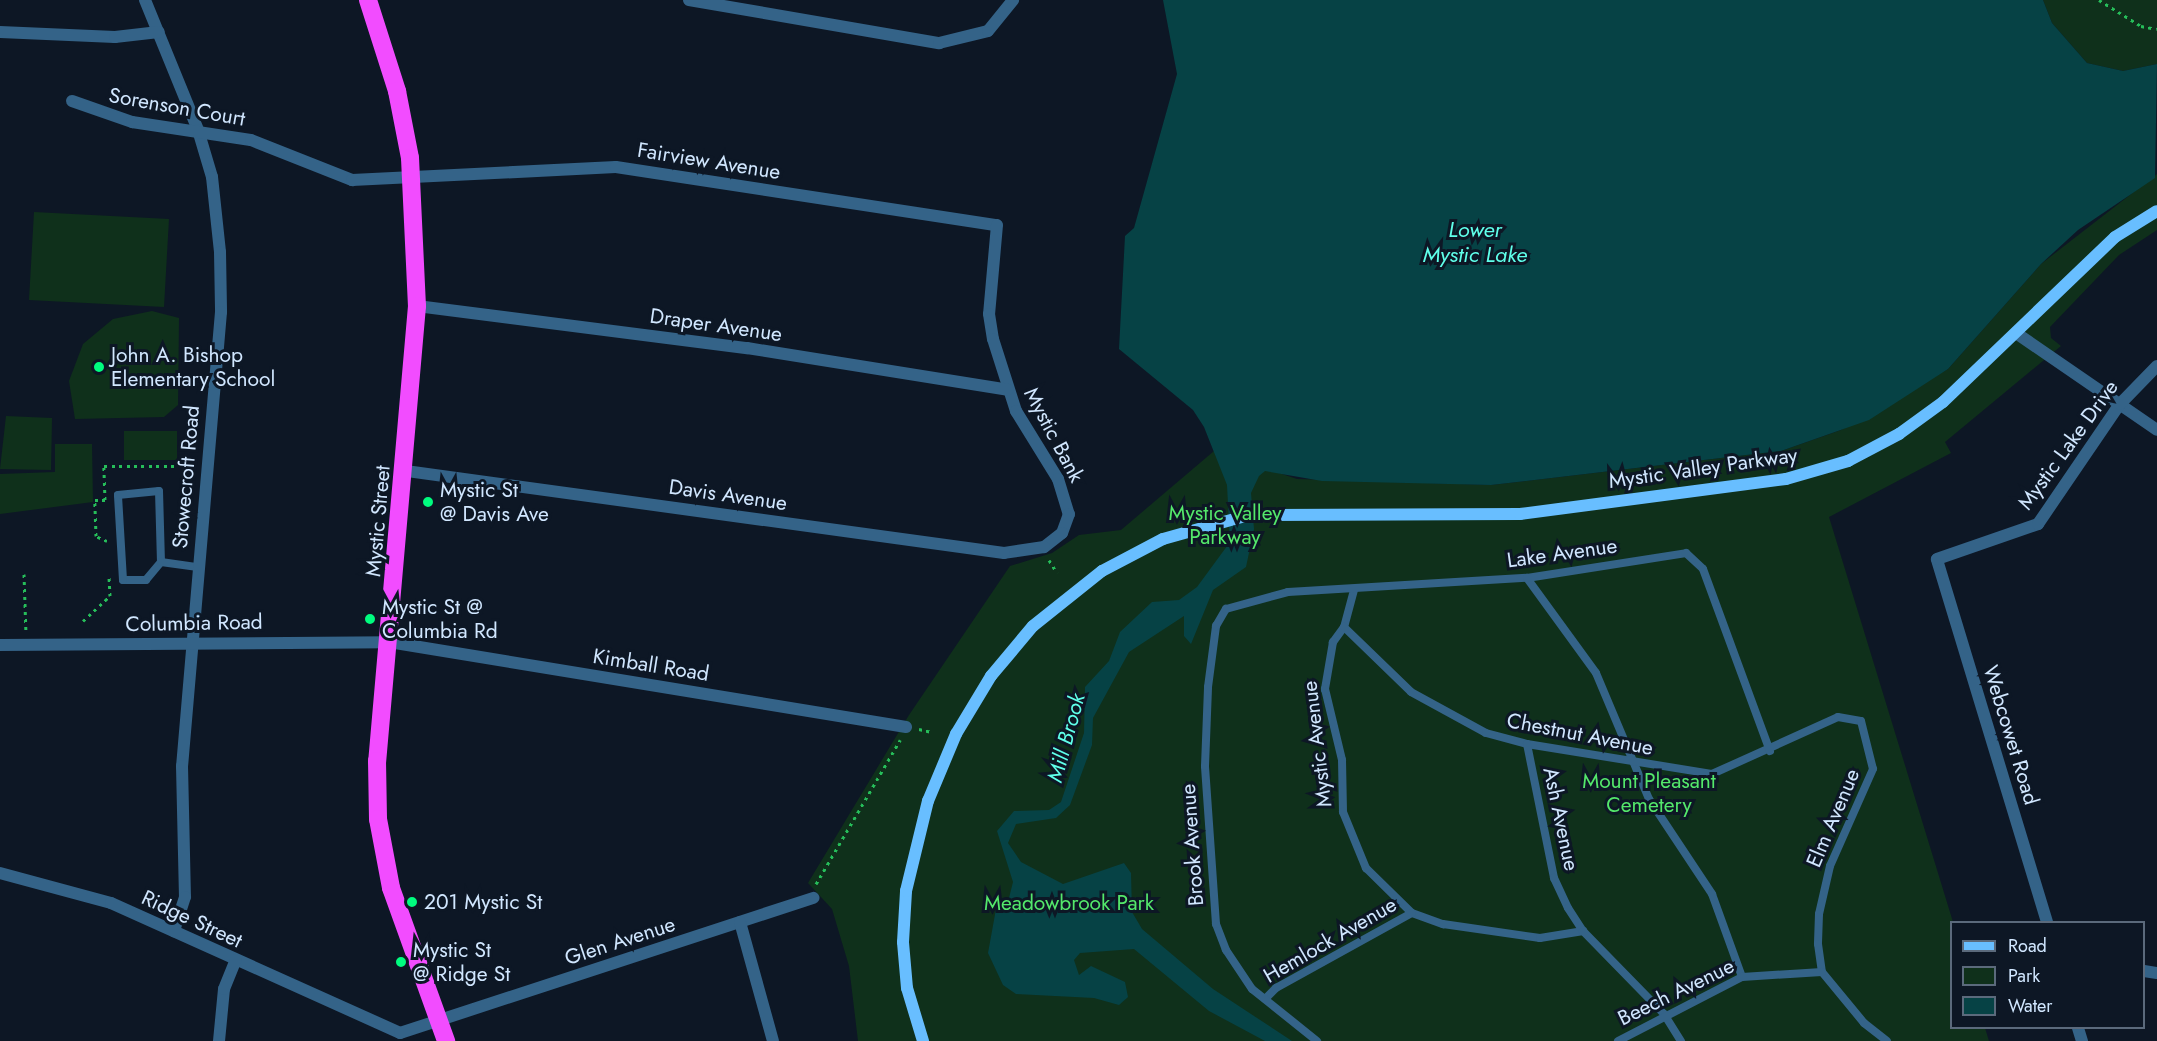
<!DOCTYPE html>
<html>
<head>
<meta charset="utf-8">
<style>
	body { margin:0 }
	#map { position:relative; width:2157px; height:1041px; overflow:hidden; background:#0d1725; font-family:Jost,sans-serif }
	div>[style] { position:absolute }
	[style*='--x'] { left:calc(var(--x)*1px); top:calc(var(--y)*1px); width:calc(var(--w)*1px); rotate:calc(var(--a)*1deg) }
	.green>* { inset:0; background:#0f301b }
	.water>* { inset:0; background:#064245 }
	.path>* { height:3px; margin-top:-1.5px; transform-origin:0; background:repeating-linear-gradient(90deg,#26be5a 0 3px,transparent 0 7.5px) }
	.lane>* { height:8px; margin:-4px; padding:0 4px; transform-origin:4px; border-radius:4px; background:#346388 }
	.street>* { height:12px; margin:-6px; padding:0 6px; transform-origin:6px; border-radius:6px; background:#346388 }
	.secondary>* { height:12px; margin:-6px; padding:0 6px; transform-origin:6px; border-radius:6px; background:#68beff }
	.highway>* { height:18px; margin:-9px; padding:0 9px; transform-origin:9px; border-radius:9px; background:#f24cff }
	.dots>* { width:16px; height:16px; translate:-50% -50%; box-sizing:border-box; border:3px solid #0d1725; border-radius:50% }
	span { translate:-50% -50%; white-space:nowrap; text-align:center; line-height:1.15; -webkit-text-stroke:6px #0d1725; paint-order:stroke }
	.street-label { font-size:21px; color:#d1e7ff }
	.poi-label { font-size:21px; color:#d1e7ff }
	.left { translate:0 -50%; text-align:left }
	.park-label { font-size:21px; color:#54e86b }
	.water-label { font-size:22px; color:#5fffea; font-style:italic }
	.legend { position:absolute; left:1950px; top:921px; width:195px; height:108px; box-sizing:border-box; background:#0d1725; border:2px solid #5b6a7c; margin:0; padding:8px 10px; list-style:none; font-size:18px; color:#d1e7ff }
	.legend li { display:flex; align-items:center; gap:12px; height:30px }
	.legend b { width:30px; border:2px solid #5b6a7c }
</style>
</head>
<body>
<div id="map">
	<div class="green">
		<i style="clip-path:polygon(2043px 0,2157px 0,2157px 64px,2123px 71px,2087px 63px,2052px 23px)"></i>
		<i style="clip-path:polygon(2157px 174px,2157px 230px,2119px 255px,2050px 327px,2051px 338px,2061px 346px,1945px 442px,1951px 453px,1829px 517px,1953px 922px,1952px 1028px,1985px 1028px,1989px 1041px,858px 1041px,849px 966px,832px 909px,808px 883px,909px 715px,1010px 566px,1052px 553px,1079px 535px,1121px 530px,1214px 451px,1297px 479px,1491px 485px,1781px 451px,1841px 430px,1948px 369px,2041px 264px)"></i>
		<i style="clip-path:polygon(34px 212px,169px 219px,164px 307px,29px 300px)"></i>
		<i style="clip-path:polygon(152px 311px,179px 318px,178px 405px,164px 417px,75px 419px,69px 381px,83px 344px,113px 319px)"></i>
		<i style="clip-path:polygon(6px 416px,52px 418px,51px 470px,0 469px)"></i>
		<i style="clip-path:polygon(124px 431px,177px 431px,177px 460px,124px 460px)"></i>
		<i style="clip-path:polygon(55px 444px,92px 444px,93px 502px,0 514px,0 474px,55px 472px)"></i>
	</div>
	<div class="water">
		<i style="clip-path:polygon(1163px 0,2043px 0,2052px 23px,2087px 63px,2123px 71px,2157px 64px,2155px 178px,2078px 230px,2041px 264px,1948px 369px,1869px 420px,1781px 451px,1491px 485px,1322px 481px,1265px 471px,1259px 476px,1251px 493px,1254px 529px,1246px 567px,1213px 590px,1191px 644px,1184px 636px,1184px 616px,1129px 652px,1093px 718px,1092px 745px,1070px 805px,1056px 818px,1016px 824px,1008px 843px,1021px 862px,1063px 884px,1124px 863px,1131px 873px,1132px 912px,1142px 929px,1213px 989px,1292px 1041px,1265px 1041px,1209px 1011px,1134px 949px,1080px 953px,1074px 960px,1079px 975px,1091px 966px,1125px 982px,1128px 997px,1119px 1005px,1094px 998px,1016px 994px,1003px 985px,988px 953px,996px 909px,1009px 898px,1013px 882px,997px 831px,1014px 811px,1049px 810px,1061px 802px,1084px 733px,1085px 687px,1109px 661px,1120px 632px,1152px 602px,1179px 600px,1197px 587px,1230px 542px,1227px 485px,1204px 427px,1193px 410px,1119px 349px,1125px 236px,1134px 228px,1177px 74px)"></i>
	</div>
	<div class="path">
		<i style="--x:2099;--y:0;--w:49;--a:31.8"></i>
		<i style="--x:2141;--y:26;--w:16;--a:11"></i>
		<i style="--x:107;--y:541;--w:12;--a:-156"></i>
		<i style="--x:96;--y:536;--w:36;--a:-92"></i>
		<i style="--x:95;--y:500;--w:10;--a:0"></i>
		<i style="--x:105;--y:500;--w:34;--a:-92"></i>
		<i style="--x:104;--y:466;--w:87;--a:0"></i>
		<i style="--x:1049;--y:560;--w:15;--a:58"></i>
		<i style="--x:24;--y:574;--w:59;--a:88.1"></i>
		<i style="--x:83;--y:621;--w:37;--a:-43"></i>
		<i style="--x:110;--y:596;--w:19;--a:-93"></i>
		<i style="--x:919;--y:729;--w:13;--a:13"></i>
		<i style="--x:816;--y:884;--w:167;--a:-59.7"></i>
	</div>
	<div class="lane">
		<i style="--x:159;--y:491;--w:71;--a:88.4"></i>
		<i style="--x:161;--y:562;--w:23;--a:130"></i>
		<i style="--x:146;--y:580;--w:23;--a:180"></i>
		<i style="--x:123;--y:580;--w:85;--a:-93.4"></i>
		<i style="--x:118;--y:495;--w:41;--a:-5.6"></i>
		<i style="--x:161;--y:562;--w:37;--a:8"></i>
		<i style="--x:1527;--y:578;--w:117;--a:54"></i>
		<i style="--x:1596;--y:673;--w:137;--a:67.2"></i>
		<i style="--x:1649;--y:799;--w:114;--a:56.4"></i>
		<i style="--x:1712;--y:894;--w:88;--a:70.1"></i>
		<i style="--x:1354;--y:590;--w:38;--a:105"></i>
		<i style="--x:1344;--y:627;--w:19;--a:126"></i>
		<i style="--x:1333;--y:642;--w:48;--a:99.7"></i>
		<i style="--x:1325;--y:689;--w:73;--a:76.5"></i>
		<i style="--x:1342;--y:760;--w:52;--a:88.9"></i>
		<i style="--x:1343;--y:812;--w:61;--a:67.7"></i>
		<i style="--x:1366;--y:868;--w:64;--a:44.4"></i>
		<i style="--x:1412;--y:913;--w:33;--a:20"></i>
		<i style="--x:1443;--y:924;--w:98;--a:8.2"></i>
		<i style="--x:1540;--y:938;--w:44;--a:-9.2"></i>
		<i style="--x:1344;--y:627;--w:93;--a:44.1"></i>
		<i style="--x:1411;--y:692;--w:85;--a:28.7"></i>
		<i style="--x:1486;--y:733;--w:42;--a:15"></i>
		<i style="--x:1527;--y:744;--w:187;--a:9.2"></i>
		<i style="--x:1712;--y:774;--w:138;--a:-24.3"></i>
		<i style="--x:1838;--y:717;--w:23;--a:10"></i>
		<i style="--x:1861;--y:721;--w:49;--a:76"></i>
		<i style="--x:1873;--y:769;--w:106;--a:113.9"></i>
		<i style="--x:1830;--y:866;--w:49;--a:102.9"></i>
		<i style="--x:1819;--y:914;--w:30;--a:92"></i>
		<i style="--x:1818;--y:944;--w:28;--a:82"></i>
		<i style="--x:1822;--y:972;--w:66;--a:50.5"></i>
		<i style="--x:1864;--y:1023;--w:29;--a:38"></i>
		<i style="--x:1527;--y:744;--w:137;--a:78.6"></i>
		<i style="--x:1554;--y:878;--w:33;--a:65"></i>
		<i style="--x:1568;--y:908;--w:27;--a:57"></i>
		<i style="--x:1583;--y:931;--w:116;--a:45.7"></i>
		<i style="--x:1664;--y:1014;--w:32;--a:58"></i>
		<i style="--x:1265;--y:999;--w:16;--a:-45"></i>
		<i style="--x:1276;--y:988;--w:155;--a:-28.9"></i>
		<i style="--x:1317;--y:1041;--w:83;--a:-141.3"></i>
		<i style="--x:1252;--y:989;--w:47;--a:-123.7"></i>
		<i style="--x:1226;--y:950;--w:28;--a:-111"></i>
		<i style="--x:1216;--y:924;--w:158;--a:-94"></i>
		<i style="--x:1205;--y:766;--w:79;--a:-87.8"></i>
		<i style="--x:1208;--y:687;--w:62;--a:-82.5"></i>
		<i style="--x:1216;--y:626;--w:20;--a:-60"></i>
		<i style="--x:1226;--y:609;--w:64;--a:-15.3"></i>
		<i style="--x:1288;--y:592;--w:239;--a:-3.4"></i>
		<i style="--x:1527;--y:578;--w:161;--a:-8.9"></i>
		<i style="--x:1686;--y:553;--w:23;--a:43"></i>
		<i style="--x:1703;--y:569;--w:194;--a:69.8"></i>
		<i style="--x:1618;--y:1041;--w:140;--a:-27.3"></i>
		<i style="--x:1742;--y:977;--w:80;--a:-3.6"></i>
	</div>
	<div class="street">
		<i style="--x:145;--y:0;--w:140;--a:67.8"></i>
		<i style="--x:198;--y:130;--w:49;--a:73.4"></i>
		<i style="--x:212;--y:177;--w:75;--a:83.9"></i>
		<i style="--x:220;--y:252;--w:60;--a:89"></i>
		<i style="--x:221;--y:312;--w:456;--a:94.9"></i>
		<i style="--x:182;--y:766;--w:131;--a:88.7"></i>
		<i style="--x:185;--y:897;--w:36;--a:108"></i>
		<i style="--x:689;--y:0;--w:254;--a:9.8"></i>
		<i style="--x:939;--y:43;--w:50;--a:-13.8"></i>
		<i style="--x:988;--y:31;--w:40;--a:-51"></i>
		<i style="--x:0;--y:32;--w:115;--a:2.5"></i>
		<i style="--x:115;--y:37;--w:44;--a:-6.5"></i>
		<i style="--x:72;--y:101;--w:64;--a:19.3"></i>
		<i style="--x:132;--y:122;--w:120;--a:8.6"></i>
		<i style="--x:251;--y:140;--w:109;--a:21.6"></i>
		<i style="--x:352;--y:180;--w:264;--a:-2.8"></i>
		<i style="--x:616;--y:167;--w:385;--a:8.7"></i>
		<i style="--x:997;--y:225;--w:89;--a:95.1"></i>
		<i style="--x:989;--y:314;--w:25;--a:81"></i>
		<i style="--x:993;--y:339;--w:76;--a:72.3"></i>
		<i style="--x:1016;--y:411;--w:80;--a:58.3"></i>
		<i style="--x:1058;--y:479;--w:37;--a:73"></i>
		<i style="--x:1069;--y:514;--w:20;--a:110"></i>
		<i style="--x:1062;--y:533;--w:23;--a:142"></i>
		<i style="--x:1044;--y:547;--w:40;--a:171.5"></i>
		<i style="--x:1004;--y:553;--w:604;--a:-172.19"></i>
		<i style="--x:417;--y:306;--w:333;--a:7.3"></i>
		<i style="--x:747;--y:348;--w:264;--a:9.1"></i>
		<i style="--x:2016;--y:333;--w:171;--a:34.5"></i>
		<i style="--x:0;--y:645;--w:389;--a:-0.4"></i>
		<i style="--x:389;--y:642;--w:524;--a:9.34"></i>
		<i style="--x:0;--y:873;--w:115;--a:15.1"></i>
		<i style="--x:111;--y:903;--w:317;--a:24.2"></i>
		<i style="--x:400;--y:1033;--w:435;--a:-18.1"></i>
		<i style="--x:740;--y:922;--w:123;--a:74.5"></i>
		<i style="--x:2047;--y:922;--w:379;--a:-106.9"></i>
		<i style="--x:1937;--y:559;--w:107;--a:-19.1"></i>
		<i style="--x:2038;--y:524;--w:145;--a:-55.7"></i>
		<i style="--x:2120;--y:404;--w:53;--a:-45.8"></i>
		<i style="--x:2144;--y:971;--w:13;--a:9"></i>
		<i style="--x:2078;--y:1028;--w:14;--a:73"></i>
		<i style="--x:219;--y:1041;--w:52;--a:-84.5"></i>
		<i style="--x:224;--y:989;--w:31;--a:-68"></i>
	</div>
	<div class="secondary">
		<i style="--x:923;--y:1041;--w:55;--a:-106.8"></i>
		<i style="--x:907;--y:988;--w:46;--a:-95"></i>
		<i style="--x:903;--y:942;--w:51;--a:-86.6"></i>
		<i style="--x:906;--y:891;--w:93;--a:-76.3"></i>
		<i style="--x:928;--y:801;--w:73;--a:-67.3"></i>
		<i style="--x:956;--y:734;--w:68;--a:-58.9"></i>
		<i style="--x:991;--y:676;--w:65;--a:-50"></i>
		<i style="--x:1033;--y:626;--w:88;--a:-38.6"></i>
		<i style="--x:1102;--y:571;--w:69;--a:-27.7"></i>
		<i style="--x:1163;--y:539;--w:89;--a:-15.6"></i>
		<i style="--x:1249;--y:515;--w:271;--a:-0.2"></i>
		<i style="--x:1520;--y:514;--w:268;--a:-7.5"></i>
		<i style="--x:1786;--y:479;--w:65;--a:-16.2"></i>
		<i style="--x:1848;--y:461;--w:58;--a:-27.9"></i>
		<i style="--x:1899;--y:434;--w:54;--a:-36"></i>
		<i style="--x:1943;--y:402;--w:238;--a:-43.8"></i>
		<i style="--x:2115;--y:237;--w:49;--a:-31.8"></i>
	</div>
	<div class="highway">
		<i style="--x:368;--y:0;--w:96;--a:72.3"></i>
		<i style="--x:397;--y:91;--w:68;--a:79"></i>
		<i style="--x:410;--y:158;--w:148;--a:87.3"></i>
		<i style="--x:417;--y:306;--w:457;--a:95"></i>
		<i style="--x:377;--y:761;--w:58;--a:89"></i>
		<i style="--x:378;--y:819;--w:70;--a:79.3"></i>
		<i style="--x:391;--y:888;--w:163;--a:70.2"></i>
	</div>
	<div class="dots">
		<i style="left:99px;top:367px;background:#00fc7f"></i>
		<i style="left:428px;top:502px;background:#00fc7f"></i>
		<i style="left:370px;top:619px;background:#00fc7f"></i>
		<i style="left:412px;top:902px;background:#00fc7f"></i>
		<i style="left:401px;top:962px;background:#00fc7f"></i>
	</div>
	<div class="street-label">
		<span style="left:177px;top:107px;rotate:10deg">Sorenson Court</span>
		<span style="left:709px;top:161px;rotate:9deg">Fairview Avenue</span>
		<span style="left:716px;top:325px;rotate:8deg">Draper Avenue</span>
		<span style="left:1054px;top:435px;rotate:62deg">Mystic Bank</span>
		<span style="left:2068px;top:445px;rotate:-54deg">Mystic Lake Drive</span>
		<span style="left:1703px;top:468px;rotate:-8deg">Mystic Valley Parkway</span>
		<span style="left:186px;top:477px;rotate:-85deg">Stowecroft Road</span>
		<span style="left:728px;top:495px;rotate:8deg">Davis Avenue</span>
		<span style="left:378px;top:521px;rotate:-85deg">Mystic Street</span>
		<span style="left:1562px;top:553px;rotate:-8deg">Lake Avenue</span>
		<span style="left:194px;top:623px;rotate:-1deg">Columbia Road</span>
		<span style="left:651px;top:665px;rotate:9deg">Kimball Road</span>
		<span style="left:1580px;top:734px;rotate:11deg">Chestnut Avenue</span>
		<span style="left:2011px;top:735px;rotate:73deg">Webcowet Road</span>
		<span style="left:1317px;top:744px;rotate:-97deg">Mystic Avenue</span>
		<span style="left:1833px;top:818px;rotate:-67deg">Elm Avenue</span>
		<span style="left:1561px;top:819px;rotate:78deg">Ash Avenue</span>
		<span style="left:1192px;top:845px;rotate:-94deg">Brook Avenue</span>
		<span style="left:192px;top:919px;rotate:25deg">Ridge Street</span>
		<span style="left:1330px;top:940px;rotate:-30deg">Hemlock Avenue</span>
		<span style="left:620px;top:941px;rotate:-18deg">Glen Avenue</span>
		<span style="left:1676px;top:992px;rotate:-26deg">Beech Avenue</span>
	</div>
	<div class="poi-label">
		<span class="left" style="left:111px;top:367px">John A. Bishop<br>Elementary School</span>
		<span class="left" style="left:440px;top:502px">Mystic St<br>@ Davis Ave</span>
		<span class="left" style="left:382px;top:619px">Mystic St @<br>Columbia Rd</span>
		<span class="left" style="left:424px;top:902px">201 Mystic St</span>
		<span class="left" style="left:413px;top:962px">Mystic St<br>@ Ridge St</span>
	</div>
	<div class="park-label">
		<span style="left:1225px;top:525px">Mystic Valley<br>Parkway</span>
		<span style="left:1649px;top:793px">Mount Pleasant<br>Cemetery</span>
		<span style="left:1069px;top:903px">Meadowbrook Park</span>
	</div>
	<div class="water-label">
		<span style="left:1475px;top:242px">Lower<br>Mystic Lake</span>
		<span style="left:1066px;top:738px;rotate:-75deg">Mill Brook</span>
	</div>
	<ul class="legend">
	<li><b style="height:8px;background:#68beff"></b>Road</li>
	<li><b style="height:16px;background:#0f301b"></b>Park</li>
	<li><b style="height:16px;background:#064245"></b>Water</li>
	</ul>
</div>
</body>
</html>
